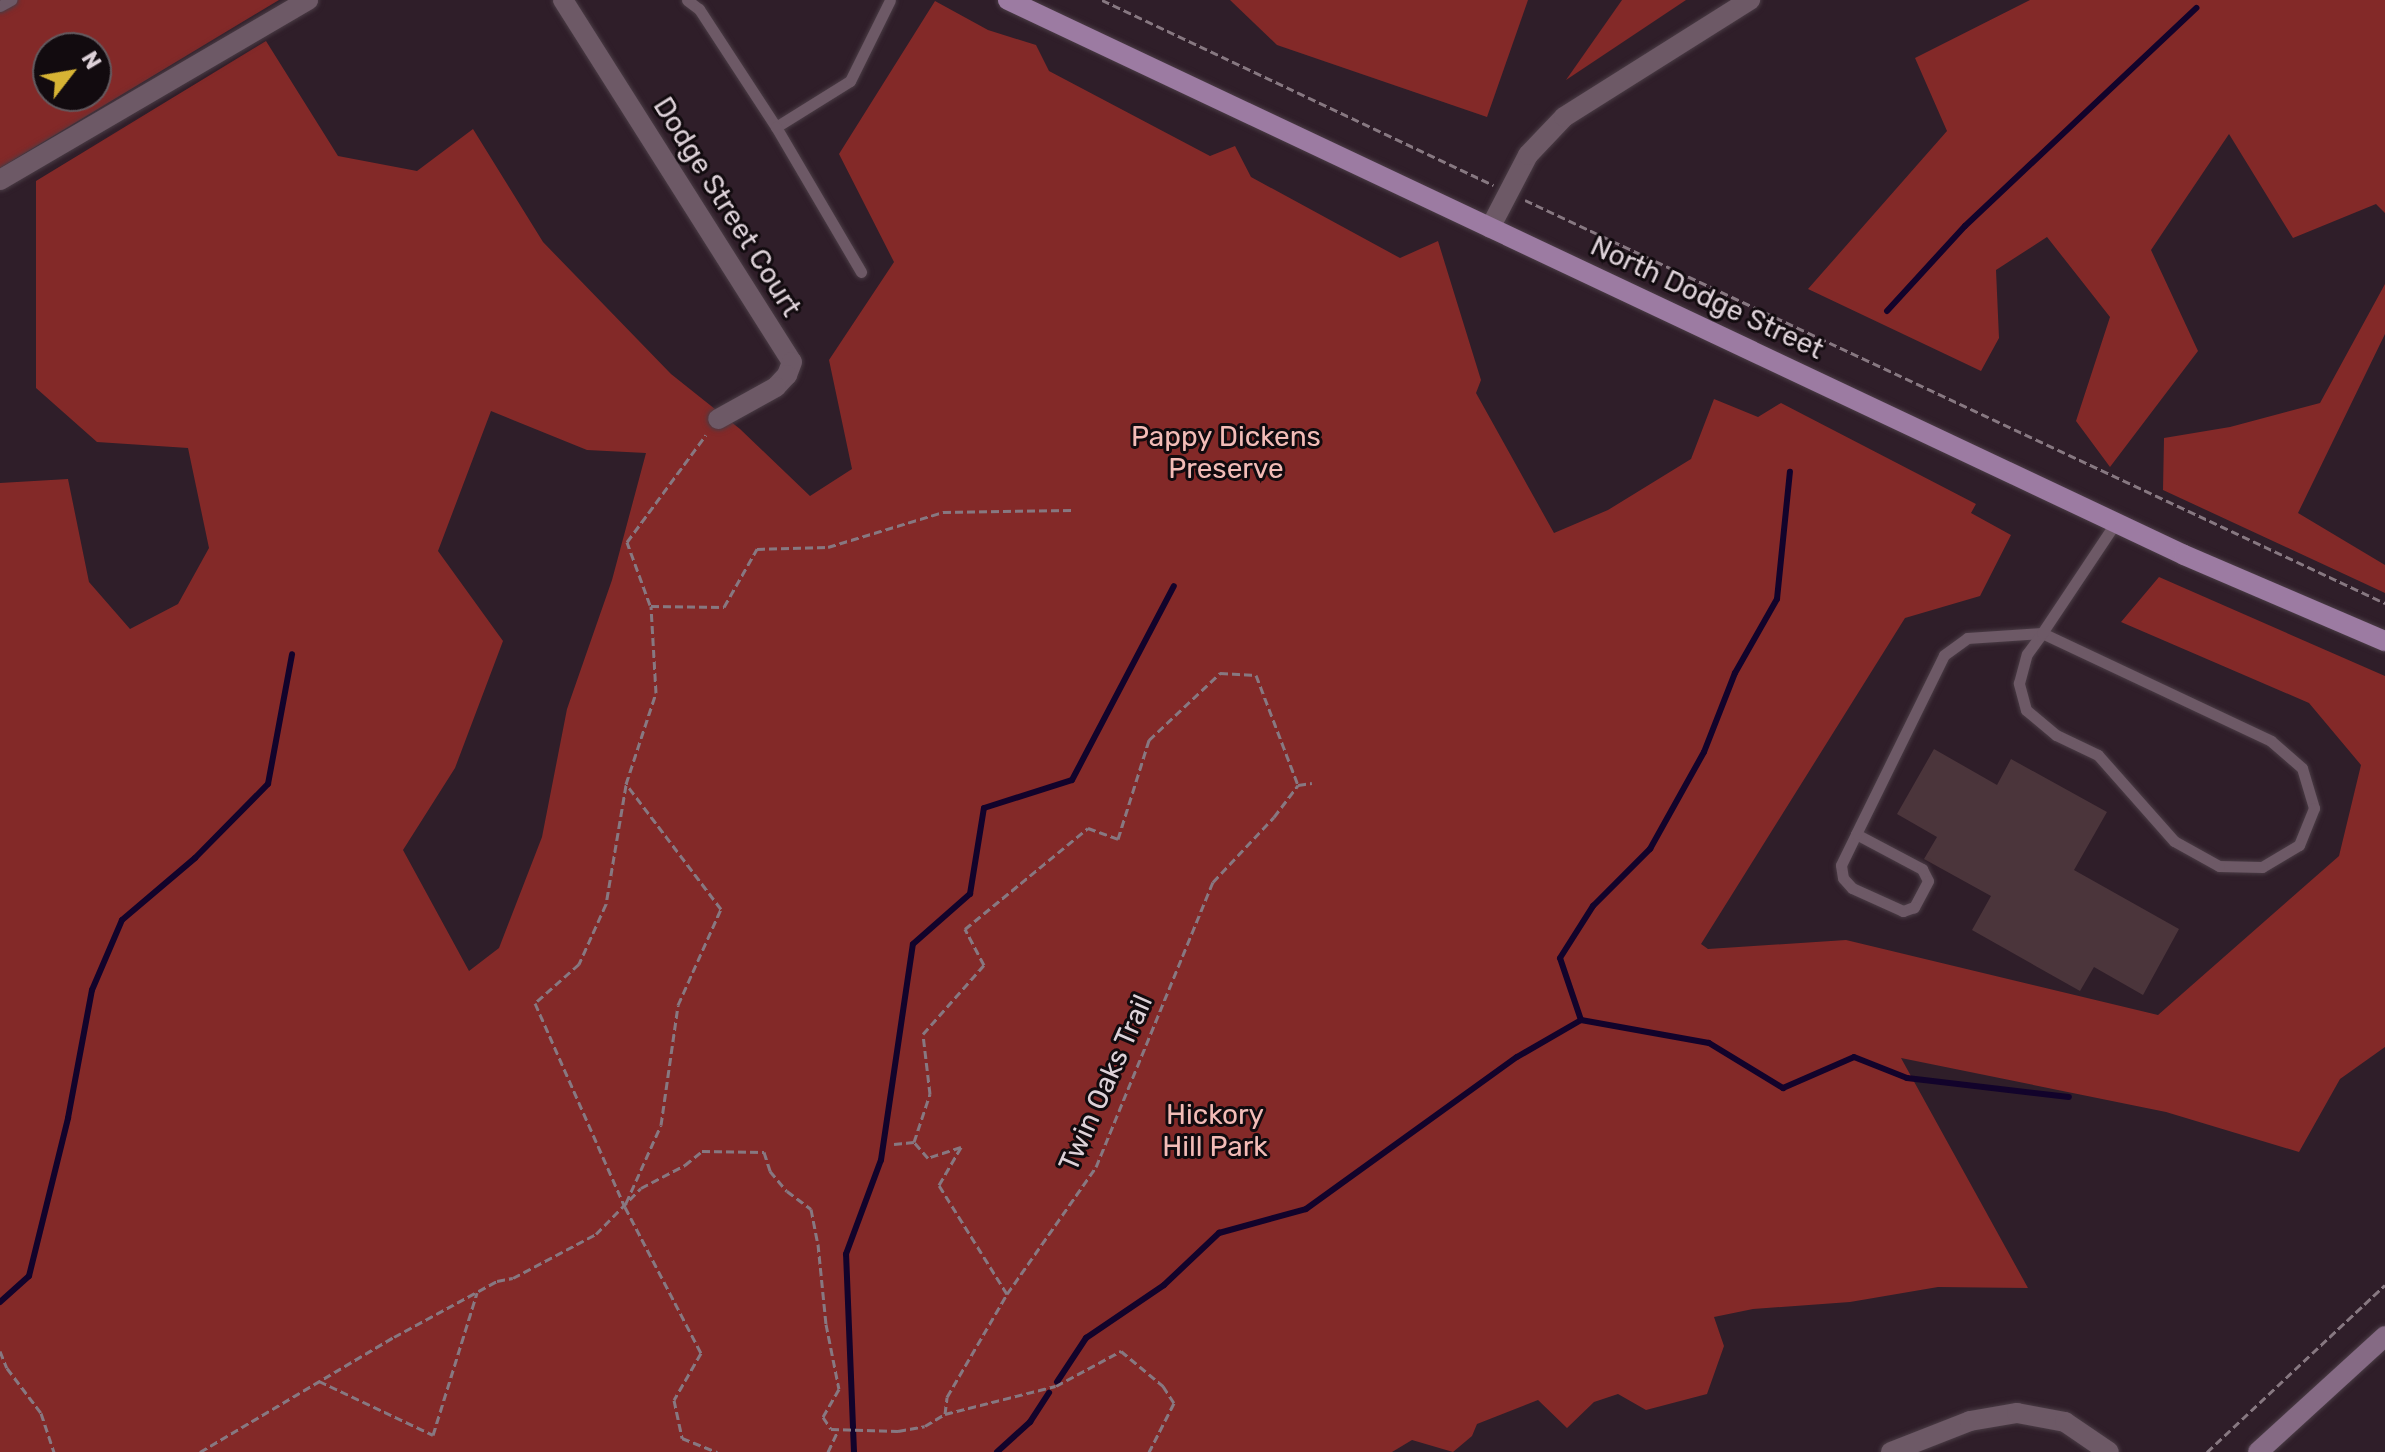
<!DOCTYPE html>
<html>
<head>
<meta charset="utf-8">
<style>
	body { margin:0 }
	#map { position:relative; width:2385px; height:1452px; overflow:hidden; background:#2f1e29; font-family:Rubik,sans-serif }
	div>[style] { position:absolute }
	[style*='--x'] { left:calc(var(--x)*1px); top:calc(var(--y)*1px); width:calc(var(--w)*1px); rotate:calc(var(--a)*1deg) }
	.green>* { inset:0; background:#832928 }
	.stream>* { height:6px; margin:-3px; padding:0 3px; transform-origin:3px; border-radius:3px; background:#12032b }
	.building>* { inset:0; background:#4b353b }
	.path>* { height:3px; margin-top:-1.5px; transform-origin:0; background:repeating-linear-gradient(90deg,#877881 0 8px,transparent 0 12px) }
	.roads { filter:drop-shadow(0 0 2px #4a3c45) drop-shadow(0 0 2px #4a3c45) }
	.lane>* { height:11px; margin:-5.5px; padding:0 5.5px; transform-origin:5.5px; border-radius:5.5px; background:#6d5966 }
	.street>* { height:20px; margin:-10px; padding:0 10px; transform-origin:10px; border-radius:10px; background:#6d5966 }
	.secondary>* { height:20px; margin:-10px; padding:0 10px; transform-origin:10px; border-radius:10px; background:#856a84 }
	.primary>* { height:20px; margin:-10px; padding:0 10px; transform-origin:10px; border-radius:10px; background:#9c7ba2 }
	span { translate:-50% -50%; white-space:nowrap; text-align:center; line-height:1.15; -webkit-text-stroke:6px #120b0f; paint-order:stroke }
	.street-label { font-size:28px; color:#ddd1d8 }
	.park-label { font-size:28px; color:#f3bcb7 }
	.north { position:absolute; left:32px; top:32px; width:80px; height:80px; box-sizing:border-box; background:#120b0f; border:2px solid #635a5f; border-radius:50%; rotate:59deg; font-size:22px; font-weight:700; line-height:32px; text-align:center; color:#ddd1d8 }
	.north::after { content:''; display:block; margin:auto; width:28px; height:36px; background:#d7b434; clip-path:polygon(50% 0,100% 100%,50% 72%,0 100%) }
</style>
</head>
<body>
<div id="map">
	<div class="green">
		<i style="clip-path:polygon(evenodd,0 0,279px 0,0 168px,0 0,48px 48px,96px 48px,96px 96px,48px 96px,48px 48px)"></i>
		<i style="clip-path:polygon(1230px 0,1528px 0,1487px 117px,1277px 45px)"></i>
		<i style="clip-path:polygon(1622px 0,1686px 0,1566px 80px)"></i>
		<i style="clip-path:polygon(2030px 0,2385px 0,2385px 213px,2376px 204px,2293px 238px,2229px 134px,2151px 250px,2198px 351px,2110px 467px,2076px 421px,2110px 317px,2047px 237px,1996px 270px,1999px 338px,1981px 371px,1808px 289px,1947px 131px,1915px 58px)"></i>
		<i style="clip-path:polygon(evenodd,935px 1px,988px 30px,1036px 45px,1049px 71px,1210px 156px,1235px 146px,1251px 177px,1400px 258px,1438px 241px,1481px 380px,1476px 393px,1554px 533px,1608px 510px,1691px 459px,1714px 399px,1758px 417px,1781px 403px,1976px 504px,1971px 513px,2011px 535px,1980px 596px,1905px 618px,1701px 944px,1708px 949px,1846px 940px,2158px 1015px,2339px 856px,2361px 765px,2309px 703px,2121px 622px,2159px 577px,2385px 676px,2385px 1047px,2340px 1079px,2299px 1152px,2166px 1112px,1901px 1058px,2028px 1288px,1938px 1287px,1850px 1302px,1753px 1309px,1714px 1317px,1724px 1346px,1707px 1394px,1646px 1410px,1618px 1394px,1594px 1402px,1567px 1428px,1538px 1400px,1477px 1424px,1472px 1436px,1453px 1452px,1412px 1440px,1392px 1452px,0 1452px,0 483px,68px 479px,89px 582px,130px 629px,178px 604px,209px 548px,188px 448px,97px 442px,36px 388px,36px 181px,266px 41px,338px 156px,417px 171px,473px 129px,543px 242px,671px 374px,740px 429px,810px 496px,852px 469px,829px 360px,894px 262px,839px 154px,935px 1px,491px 411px,587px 450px,646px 453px,612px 580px,567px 709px,542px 837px,499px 948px,469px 971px,403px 850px,455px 768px,503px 641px,438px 551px,491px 411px)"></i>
		<i style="clip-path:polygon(2385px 284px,2385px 334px,2298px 513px,2385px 565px,2385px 593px,2163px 490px,2164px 438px,2230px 427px,2320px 403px)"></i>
	</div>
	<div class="stream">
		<i style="--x:1887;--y:311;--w:115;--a:-47.5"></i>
		<i style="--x:1965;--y:226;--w:318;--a:-43.3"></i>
		<i style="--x:1581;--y:1020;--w:65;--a:-108.7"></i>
		<i style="--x:1560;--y:958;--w:62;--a:-57.6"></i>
		<i style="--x:1593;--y:906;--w:81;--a:-45"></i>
		<i style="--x:1650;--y:849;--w:111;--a:-60.9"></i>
		<i style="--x:1704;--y:752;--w:85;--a:-68.6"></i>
		<i style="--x:1735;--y:673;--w:85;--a:-60.4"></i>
		<i style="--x:1777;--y:599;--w:128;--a:-84.2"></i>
		<i style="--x:0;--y:1302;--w:39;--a:-42"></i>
		<i style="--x:29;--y:1276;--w:163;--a:-76.1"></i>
		<i style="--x:68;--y:1118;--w:130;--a:-79.4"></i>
		<i style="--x:92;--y:990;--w:76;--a:-66.8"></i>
		<i style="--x:122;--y:920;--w:96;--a:-40.3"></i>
		<i style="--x:195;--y:858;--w:104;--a:-45.4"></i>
		<i style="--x:268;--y:784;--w:132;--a:-79.5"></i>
		<i style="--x:1057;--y:1382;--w:53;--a:-56.6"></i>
		<i style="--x:1086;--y:1338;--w:94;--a:-34.2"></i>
		<i style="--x:1164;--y:1285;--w:76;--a:-43.4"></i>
		<i style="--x:1219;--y:1233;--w:90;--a:-15.4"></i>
		<i style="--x:1306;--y:1209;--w:260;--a:-35.8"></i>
		<i style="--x:1517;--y:1057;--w:74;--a:-30"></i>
		<i style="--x:1581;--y:1020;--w:130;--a:10.2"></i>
		<i style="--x:1709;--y:1043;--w:87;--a:31.3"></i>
		<i style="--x:1783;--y:1088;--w:77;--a:-23.6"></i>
		<i style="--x:1854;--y:1057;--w:57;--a:21.6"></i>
		<i style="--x:1907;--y:1078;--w:163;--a:6.7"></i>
		<i style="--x:854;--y:1452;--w:198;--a:-92.3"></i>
		<i style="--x:846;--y:1254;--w:100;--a:-69.6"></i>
		<i style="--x:881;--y:1160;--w:218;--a:-81.6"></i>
		<i style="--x:913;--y:944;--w:76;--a:-41.3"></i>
		<i style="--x:970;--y:894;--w:87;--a:-80.8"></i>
		<i style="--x:984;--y:808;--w:92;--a:-17.7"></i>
		<i style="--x:1072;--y:780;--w:219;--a:-62.3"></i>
		<i style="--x:997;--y:1452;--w:45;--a:-42.3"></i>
		<i style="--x:1030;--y:1422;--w:35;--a:-57"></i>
	</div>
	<div class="building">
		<i style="clip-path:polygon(1934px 749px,1997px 785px,2011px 759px,2107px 812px,2074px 870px,2179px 929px,2143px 995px,2094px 967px,2080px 991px,1972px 930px,1991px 896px,1924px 859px,1937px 837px,1897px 814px)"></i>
	</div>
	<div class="path">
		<i style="--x:1102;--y:0;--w:433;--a:25.3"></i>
		<i style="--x:1525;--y:200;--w:950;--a:25.11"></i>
		<i style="--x:650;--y:605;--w:67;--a:-110.1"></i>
		<i style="--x:627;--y:542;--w:133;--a:-53.6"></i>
		<i style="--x:626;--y:785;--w:121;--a:99.5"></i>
		<i style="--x:606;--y:904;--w:66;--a:114.2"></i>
		<i style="--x:579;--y:964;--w:59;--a:138.4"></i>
		<i style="--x:535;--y:1003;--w:223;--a:66.2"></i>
		<i style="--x:625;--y:1207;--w:165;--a:62.5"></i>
		<i style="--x:701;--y:1353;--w:54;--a:119.9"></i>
		<i style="--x:674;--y:1400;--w:39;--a:78"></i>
		<i style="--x:682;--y:1438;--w:38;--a:22"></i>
		<i style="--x:894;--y:1144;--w:20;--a:-6"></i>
		<i style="--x:626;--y:1203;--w:85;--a:-65.8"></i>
		<i style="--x:661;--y:1125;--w:121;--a:-81.9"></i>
		<i style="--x:678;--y:1005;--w:105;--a:-65.9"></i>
		<i style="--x:721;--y:909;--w:157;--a:-127.2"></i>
		<i style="--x:626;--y:784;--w:96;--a:-71.8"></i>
		<i style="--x:656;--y:693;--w:87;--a:-93.3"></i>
		<i style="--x:651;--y:606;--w:73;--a:0.8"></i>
		<i style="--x:724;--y:607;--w:67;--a:-60.4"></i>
		<i style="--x:757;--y:549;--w:71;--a:-1.6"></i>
		<i style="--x:828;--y:547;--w:120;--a:-16.9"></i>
		<i style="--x:943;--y:512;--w:130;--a:-0.9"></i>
		<i style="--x:1007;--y:1294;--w:128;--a:-122"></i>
		<i style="--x:939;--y:1185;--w:44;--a:-59.9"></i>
		<i style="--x:961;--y:1147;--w:35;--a:162"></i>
		<i style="--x:928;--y:1158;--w:21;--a:-131"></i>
		<i style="--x:914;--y:1142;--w:51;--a:-71.6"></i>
		<i style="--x:930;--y:1094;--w:60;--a:-96.7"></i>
		<i style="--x:923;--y:1034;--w:92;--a:-48.5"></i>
		<i style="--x:984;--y:965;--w:41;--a:-117.8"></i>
		<i style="--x:965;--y:929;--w:159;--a:-39.4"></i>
		<i style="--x:1088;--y:828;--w:32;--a:20"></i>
		<i style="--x:1118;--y:839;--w:104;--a:-72.6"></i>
		<i style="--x:1149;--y:740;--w:98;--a:-43.3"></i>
		<i style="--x:1220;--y:673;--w:36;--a:3"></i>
		<i style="--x:1256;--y:675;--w:118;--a:69.1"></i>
		<i style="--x:0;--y:1351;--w:18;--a:68"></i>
		<i style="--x:7;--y:1368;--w:56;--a:52.9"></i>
		<i style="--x:41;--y:1413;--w:41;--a:71.6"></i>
		<i style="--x:319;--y:1381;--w:126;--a:25.3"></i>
		<i style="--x:433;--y:1435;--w:149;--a:-72.8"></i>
		<i style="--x:945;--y:1414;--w:17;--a:-83"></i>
		<i style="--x:947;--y:1397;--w:119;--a:-59.8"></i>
		<i style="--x:1007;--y:1294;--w:155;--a:-55"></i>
		<i style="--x:1096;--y:1167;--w:308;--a:-67.7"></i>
		<i style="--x:1213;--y:882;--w:89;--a:-46.8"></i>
		<i style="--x:1274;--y:817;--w:40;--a:-53"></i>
		<i style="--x:1298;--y:785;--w:14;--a:-8"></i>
		<i style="--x:200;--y:1452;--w:226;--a:-30.7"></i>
		<i style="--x:394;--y:1337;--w:117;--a:-28.5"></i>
		<i style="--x:497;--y:1281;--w:16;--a:-11"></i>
		<i style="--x:513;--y:1278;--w:94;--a:-27.9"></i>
		<i style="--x:596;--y:1234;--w:64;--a:-45.6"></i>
		<i style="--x:641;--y:1188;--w:50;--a:-27.6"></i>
		<i style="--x:685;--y:1165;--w:22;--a:-39"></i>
		<i style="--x:702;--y:1151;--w:62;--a:0.9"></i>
		<i style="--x:764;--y:1152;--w:20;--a:72"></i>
		<i style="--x:770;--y:1171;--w:26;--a:50"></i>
		<i style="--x:787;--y:1191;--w:30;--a:37"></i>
		<i style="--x:811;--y:1209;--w:36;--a:79"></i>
		<i style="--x:818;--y:1244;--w:80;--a:84.3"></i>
		<i style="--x:826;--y:1324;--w:66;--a:78.7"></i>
		<i style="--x:839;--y:1389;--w:32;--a:120"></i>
		<i style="--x:823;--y:1417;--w:14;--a:56"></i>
		<i style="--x:831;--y:1429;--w:67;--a:1.7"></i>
		<i style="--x:898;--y:1431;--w:27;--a:-10"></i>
		<i style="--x:925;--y:1426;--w:23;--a:-31"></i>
		<i style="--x:945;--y:1414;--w:114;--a:-14.2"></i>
		<i style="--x:1056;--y:1386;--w:74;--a:-28.3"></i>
		<i style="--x:1121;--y:1351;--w:55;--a:39.8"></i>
		<i style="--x:1163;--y:1386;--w:20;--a:57"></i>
		<i style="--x:1174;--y:1403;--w:55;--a:117"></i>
		<i style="--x:828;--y:1452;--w:23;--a:-65"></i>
		<i style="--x:2207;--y:1452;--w:244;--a:-43.2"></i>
	</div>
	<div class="roads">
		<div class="lane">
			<i style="--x:687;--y:0;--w:15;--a:37"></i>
			<i style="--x:699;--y:9;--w:141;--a:56.9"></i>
			<i style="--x:776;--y:127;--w:87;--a:-31.9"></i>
			<i style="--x:850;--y:81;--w:90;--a:-63.7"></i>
			<i style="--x:0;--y:6;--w:13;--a:-29"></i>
			<i style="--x:776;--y:127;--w:168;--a:59.6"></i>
			<i style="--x:1856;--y:834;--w:75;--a:27.9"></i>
			<i style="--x:1922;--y:869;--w:13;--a:63"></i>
			<i style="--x:1928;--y:881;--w:30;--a:118"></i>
			<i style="--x:1914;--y:907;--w:12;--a:160"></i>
			<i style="--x:1903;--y:911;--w:56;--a:-155.7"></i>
			<i style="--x:1852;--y:888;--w:13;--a:-132"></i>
			<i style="--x:1843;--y:878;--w:13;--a:-99"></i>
			<i style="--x:1841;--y:865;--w:34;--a:-64"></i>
			<i style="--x:1856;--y:834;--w:199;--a:-63.8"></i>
			<i style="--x:1944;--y:655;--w:29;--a:-36"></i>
			<i style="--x:1967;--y:638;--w:75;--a:-3.8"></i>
			<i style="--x:2042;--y:633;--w:253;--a:25.2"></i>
			<i style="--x:2271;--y:741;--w:41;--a:41.1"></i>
			<i style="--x:2302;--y:768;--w:42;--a:73.3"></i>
			<i style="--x:2314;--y:808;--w:40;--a:112"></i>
			<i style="--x:2299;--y:845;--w:43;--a:149.3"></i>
			<i style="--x:2262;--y:867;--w:43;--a:-178.7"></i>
			<i style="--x:2219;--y:866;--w:51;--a:-150.9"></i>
			<i style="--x:2174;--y:841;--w:115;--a:-131.5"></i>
			<i style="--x:2098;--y:755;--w:47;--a:-154.5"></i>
			<i style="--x:2056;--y:735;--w:39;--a:-140"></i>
			<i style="--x:2026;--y:710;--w:28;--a:-105"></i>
			<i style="--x:2019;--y:683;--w:30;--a:-75"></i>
			<i style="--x:2027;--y:654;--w:26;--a:-54"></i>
			<i style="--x:2042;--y:633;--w:133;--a:-56.3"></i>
		</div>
		<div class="street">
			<i style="--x:563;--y:0;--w:428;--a:57.7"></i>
			<i style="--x:792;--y:362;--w:14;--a:111"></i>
			<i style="--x:787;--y:375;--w:16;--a:133"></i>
			<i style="--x:776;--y:387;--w:66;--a:151.1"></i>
			<i style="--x:0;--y:180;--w:357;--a:-30.3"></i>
			<i style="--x:1490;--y:228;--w:82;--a:-62.5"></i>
			<i style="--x:1528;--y:155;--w:52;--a:-46.5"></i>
			<i style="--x:1564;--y:117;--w:220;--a:-32.2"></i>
			<i style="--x:1891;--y:1452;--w:85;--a:-21.4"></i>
			<i style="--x:1970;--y:1421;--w:48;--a:-9.7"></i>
			<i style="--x:2017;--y:1413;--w:49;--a:10.6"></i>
			<i style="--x:2065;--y:1422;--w:53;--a:34.3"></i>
		</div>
		<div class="secondary">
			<i style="--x:2258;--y:1452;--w:172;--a:-42.4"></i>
		</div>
		<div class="primary">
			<i style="--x:1008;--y:0;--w:1300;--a:25.26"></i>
			<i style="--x:2184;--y:555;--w:219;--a:23.2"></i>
		</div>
	</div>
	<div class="street-label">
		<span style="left:727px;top:207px;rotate:58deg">Dodge Street Court</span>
		<span style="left:1707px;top:298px;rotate:25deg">North Dodge Street</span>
		<span style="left:1106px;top:1083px;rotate:-66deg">Twin Oaks Trail</span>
	</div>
	<div class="park-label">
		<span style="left:1226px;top:453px">Pappy Dickens<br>Preserve</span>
		<span style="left:1215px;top:1131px">Hickory<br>Hill Park</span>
	</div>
	<div class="north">N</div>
</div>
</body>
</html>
